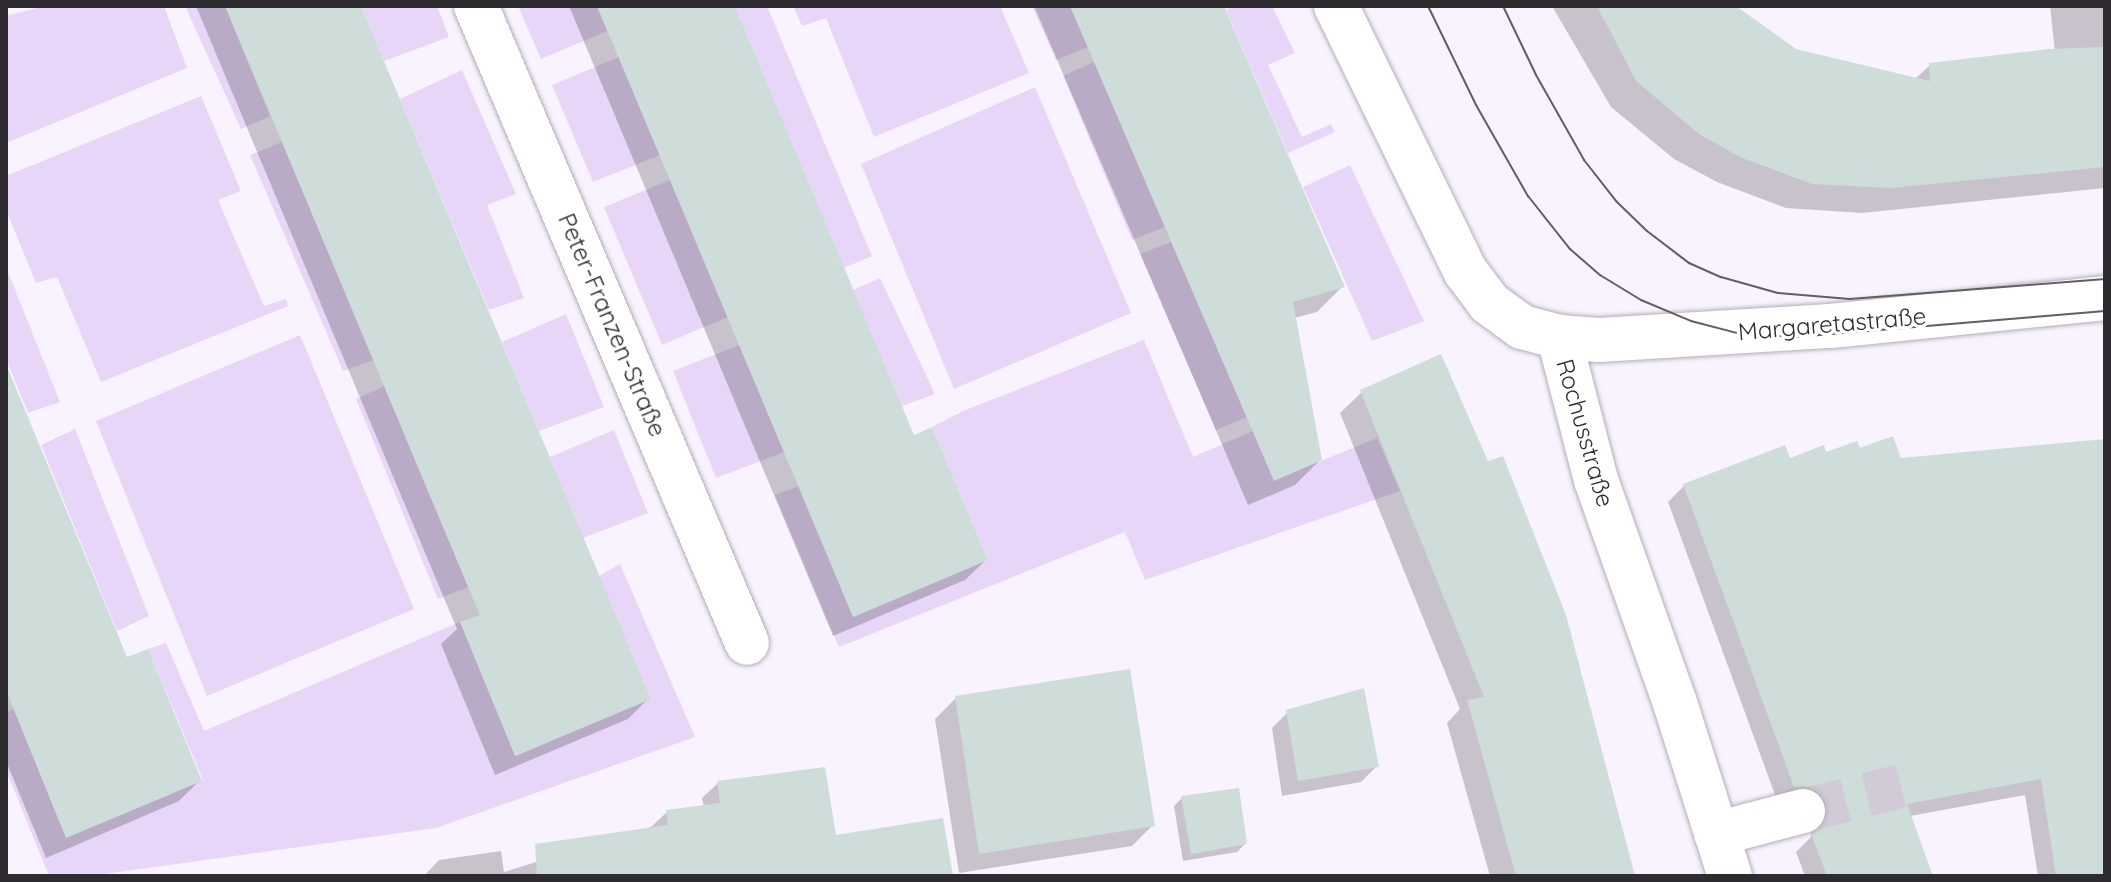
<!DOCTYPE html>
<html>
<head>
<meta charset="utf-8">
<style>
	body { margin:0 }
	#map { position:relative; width:2111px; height:882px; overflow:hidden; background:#f9f3ff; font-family:Quicksand,sans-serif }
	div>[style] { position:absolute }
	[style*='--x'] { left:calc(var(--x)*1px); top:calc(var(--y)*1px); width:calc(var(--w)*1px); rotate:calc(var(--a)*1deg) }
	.green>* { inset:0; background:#e8d6f8 }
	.shadow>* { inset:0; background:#0003 }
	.building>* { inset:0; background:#cfddda }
	.minor-tunnel>* { height:44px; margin-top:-22px; transform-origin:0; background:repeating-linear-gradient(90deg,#d0cbd6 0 44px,transparent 0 66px) }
	.roads { filter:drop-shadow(0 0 2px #b3aeb8) drop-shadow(0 0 2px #b3aeb8) }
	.minor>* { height:44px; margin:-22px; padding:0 22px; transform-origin:22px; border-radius:22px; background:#fff }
	.tram>* { height:2px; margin:-1px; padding:0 1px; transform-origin:1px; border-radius:1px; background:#615e64 }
	span { translate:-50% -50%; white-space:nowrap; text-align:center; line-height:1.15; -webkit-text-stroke:7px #fff; paint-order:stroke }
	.street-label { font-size:24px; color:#2e2c30 }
	.frame { position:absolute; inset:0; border:8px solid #2e2c30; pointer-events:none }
</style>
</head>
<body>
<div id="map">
	<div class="green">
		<i style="clip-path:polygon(45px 6px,164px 6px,187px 68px,6px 143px,6px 16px)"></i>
		<i style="clip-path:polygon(185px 6px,225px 6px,270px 116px,241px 129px)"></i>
		<i style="clip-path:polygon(361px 6px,437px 6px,449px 37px,384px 61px)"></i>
		<i style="clip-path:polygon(518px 6px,597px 6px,607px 31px,541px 59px)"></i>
		<i style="clip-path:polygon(735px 6px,767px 6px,872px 256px,844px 268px)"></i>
		<i style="clip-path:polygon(793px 6px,1000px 6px,1029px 73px,874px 137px,826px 18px,802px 26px)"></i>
		<i style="clip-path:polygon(1032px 6px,1070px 6px,1088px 47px,1056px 60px)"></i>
		<i style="clip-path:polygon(1233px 6px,1272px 6px,1295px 53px,1268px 65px,1302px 137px,1331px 124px,1335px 132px,1288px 153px,1226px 10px)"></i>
		<i style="clip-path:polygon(619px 57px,660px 155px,593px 182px,552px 85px)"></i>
		<i style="clip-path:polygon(1094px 62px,1165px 227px,1132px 240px,1063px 76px)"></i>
		<i style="clip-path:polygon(462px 70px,516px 194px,487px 205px,524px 298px,489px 310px,400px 99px)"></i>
		<i style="clip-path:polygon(1035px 87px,1131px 313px,954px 389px,861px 164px)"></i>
		<i style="clip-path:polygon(201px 96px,241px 191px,218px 200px,264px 306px,286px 299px,288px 306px,101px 382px,57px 277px,36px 283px,6px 210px,6px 176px)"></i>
		<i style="clip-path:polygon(282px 142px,373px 360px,343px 371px,250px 155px)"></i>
		<i style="clip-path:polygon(1350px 165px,1424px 321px,1372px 341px,1303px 187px)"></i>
		<i style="clip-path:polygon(670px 180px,728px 317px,662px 345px,604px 207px)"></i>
		<i style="clip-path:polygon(1171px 242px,1247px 417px,1216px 430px,1140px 254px)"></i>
		<i style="clip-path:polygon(6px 267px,60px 402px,28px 413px,6px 359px)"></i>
		<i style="clip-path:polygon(880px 278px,935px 394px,902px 406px,853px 290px)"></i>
		<i style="clip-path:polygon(566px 314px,604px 407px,539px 431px,502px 342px)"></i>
		<i style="clip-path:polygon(300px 335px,414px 609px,207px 696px,96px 421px)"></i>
		<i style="clip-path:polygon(1144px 340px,1193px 457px,1253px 431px,1274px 480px,1377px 438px,1400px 491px,1145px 580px,1125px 532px,839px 647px,775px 495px,799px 486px,854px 617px,988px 560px,932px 427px,963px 411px)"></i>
		<i style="clip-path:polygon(739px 345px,784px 452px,716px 478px,673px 371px)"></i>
		<i style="clip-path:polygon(384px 386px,468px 587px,438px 599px,356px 399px)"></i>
		<i style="clip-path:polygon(75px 429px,149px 616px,117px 631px,41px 445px)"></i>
		<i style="clip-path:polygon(614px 430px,648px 513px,583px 538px,550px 457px)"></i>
		<i style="clip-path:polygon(620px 564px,695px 737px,436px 828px,90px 876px,49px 876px,6px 770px,6px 712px,14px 710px,66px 837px,203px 780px,148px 649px,166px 643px,204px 731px,460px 622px,516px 756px,651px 699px,599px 576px)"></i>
	</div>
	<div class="shadow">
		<i style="clip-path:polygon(196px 6px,359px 6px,649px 698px,628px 719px,495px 775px,441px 644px,457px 629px)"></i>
		<i style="clip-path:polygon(569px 6px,732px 6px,913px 438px,986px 560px,965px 580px,833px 636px)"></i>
		<i style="clip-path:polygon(1034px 6px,1222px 6px,1343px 286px,1317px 312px,1294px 318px,1320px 460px,1295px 485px,1248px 505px)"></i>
		<i style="clip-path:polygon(1552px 6px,1733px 6px,1795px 51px,1915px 79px,1930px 65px,2055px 52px,2050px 6px,2105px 6px,2105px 188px,1862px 213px,1786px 208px,1717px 182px,1674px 159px,1611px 107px)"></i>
		<i style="clip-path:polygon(6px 365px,126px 659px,199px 781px,179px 801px,46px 858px,6px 761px)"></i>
		<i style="clip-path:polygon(1362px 392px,1632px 876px,1490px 876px,1447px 723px,1460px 709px,1340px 413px)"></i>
		<i style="clip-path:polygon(2105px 441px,2105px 876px,2038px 876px,2025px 795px,1910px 816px,1931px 876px,1805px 876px,1796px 852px,1811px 837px,1811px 821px,1778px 803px,1668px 502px,1684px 486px,1825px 454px,1859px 450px,1900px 460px)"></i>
		<i style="clip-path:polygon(956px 698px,1152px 826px,1132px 846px,959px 873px,935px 719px)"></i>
		<i style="clip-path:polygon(1288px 712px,1377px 766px,1361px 782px,1282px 796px,1272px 728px)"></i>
		<i style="clip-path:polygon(718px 783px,840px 876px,424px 876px,439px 860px,501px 851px,504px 872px,651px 827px,667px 812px,704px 807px,702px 798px)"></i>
		<i style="clip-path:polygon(1182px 798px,1245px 844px,1237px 852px,1183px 861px,1174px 806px)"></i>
	</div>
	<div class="building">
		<i style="clip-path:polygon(225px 6px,361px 6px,651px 699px,515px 756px,460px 622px,480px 615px)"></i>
		<i style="clip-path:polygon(597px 6px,735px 6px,914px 435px,932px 427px,988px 560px,853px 617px)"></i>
		<i style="clip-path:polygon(1070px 6px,1224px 6px,1345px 287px,1293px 302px,1322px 460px,1274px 481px)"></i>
		<i style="clip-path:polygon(1597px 6px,1736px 6px,1796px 49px,1930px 81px,1929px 63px,2049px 49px,2105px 47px,2105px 167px,1891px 188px,1812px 184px,1742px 158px,1699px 134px,1636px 81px)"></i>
		<i style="clip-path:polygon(1441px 354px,1488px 461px,1503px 456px,1566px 615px,1635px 876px,1516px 876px,1467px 700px,1484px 697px,1360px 390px)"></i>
		<i style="clip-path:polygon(6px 364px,127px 657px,148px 649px,202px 781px,66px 838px,6px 690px)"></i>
		<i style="clip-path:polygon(1893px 436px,1901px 458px,2105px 439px,2105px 876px,2056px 876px,2041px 779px,1907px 804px,1933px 876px,1827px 876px,1811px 834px,1827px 818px,1827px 804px,1821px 794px,1810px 787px,1794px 787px,1683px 484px,1785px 445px,1790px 458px,1824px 445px,1826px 452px,1857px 441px,1860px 448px)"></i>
		<i style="clip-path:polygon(1130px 669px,1155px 826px,979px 854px,955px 696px)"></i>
		<i style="clip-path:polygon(1364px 688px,1379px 767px,1298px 781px,1286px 710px)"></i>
		<i style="clip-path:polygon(825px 767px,836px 835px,943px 818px,953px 876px,537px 876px,535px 844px,668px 825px,666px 810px,720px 803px,717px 781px)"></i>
		<i style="clip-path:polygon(1239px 788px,1247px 844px,1191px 854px,1181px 796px)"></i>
	</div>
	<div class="minor-tunnel">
		<i style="--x:1803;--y:811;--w:101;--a:-14.3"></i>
	</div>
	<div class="roads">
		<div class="minor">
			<i style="--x:476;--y:6;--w:692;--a:66.95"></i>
			<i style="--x:1336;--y:6;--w:296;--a:64"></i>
			<i style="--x:1466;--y:272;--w:39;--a:53"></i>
			<i style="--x:1489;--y:303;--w:41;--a:36"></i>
			<i style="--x:1522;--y:327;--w:38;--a:15"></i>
			<i style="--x:1559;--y:337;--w:40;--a:4.3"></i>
			<i style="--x:1599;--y:340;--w:232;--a:-3.5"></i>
			<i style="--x:1831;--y:326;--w:275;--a:-5.8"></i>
			<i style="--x:1559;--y:337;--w:148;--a:75.5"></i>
			<i style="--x:1596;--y:480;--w:237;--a:70.5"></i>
			<i style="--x:1675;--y:703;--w:182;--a:72.4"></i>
			<i style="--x:1716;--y:834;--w:90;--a:-14.8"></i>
		</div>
	</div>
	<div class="tram">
		<i style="--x:1428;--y:6;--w:110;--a:64.1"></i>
		<i style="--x:1476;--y:105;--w:105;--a:60.3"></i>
		<i style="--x:1528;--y:196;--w:68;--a:51.6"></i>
		<i style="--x:1570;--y:249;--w:40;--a:41"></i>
		<i style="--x:1600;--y:275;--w:48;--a:31.4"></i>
		<i style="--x:1641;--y:300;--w:54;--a:22.8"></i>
		<i style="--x:1691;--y:321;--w:48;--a:14.6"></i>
		<i style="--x:1737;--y:333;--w:59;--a:3.9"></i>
		<i style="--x:1796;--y:337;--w:310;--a:-4.8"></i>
		<i style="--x:1503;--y:6;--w:76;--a:64.4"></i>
		<i style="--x:1536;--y:75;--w:98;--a:60.5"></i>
		<i style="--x:1584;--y:160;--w:52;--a:52"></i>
		<i style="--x:1616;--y:201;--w:43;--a:44.1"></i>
		<i style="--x:1647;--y:231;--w:53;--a:37.3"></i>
		<i style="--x:1689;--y:263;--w:35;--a:24"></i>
		<i style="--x:1721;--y:277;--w:59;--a:15.7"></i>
		<i style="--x:1778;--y:293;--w:72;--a:4.8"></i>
		<i style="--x:1850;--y:299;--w:256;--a:-4.5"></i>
	</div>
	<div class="street-label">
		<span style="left:1832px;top:324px;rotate:-5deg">Margaretastraße</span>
		<span style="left:612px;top:325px;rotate:67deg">Peter-Franzen-Straße</span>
		<span style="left:1585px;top:433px;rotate:74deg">Rochusstraße</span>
	</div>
	<div class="frame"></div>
</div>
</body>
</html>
